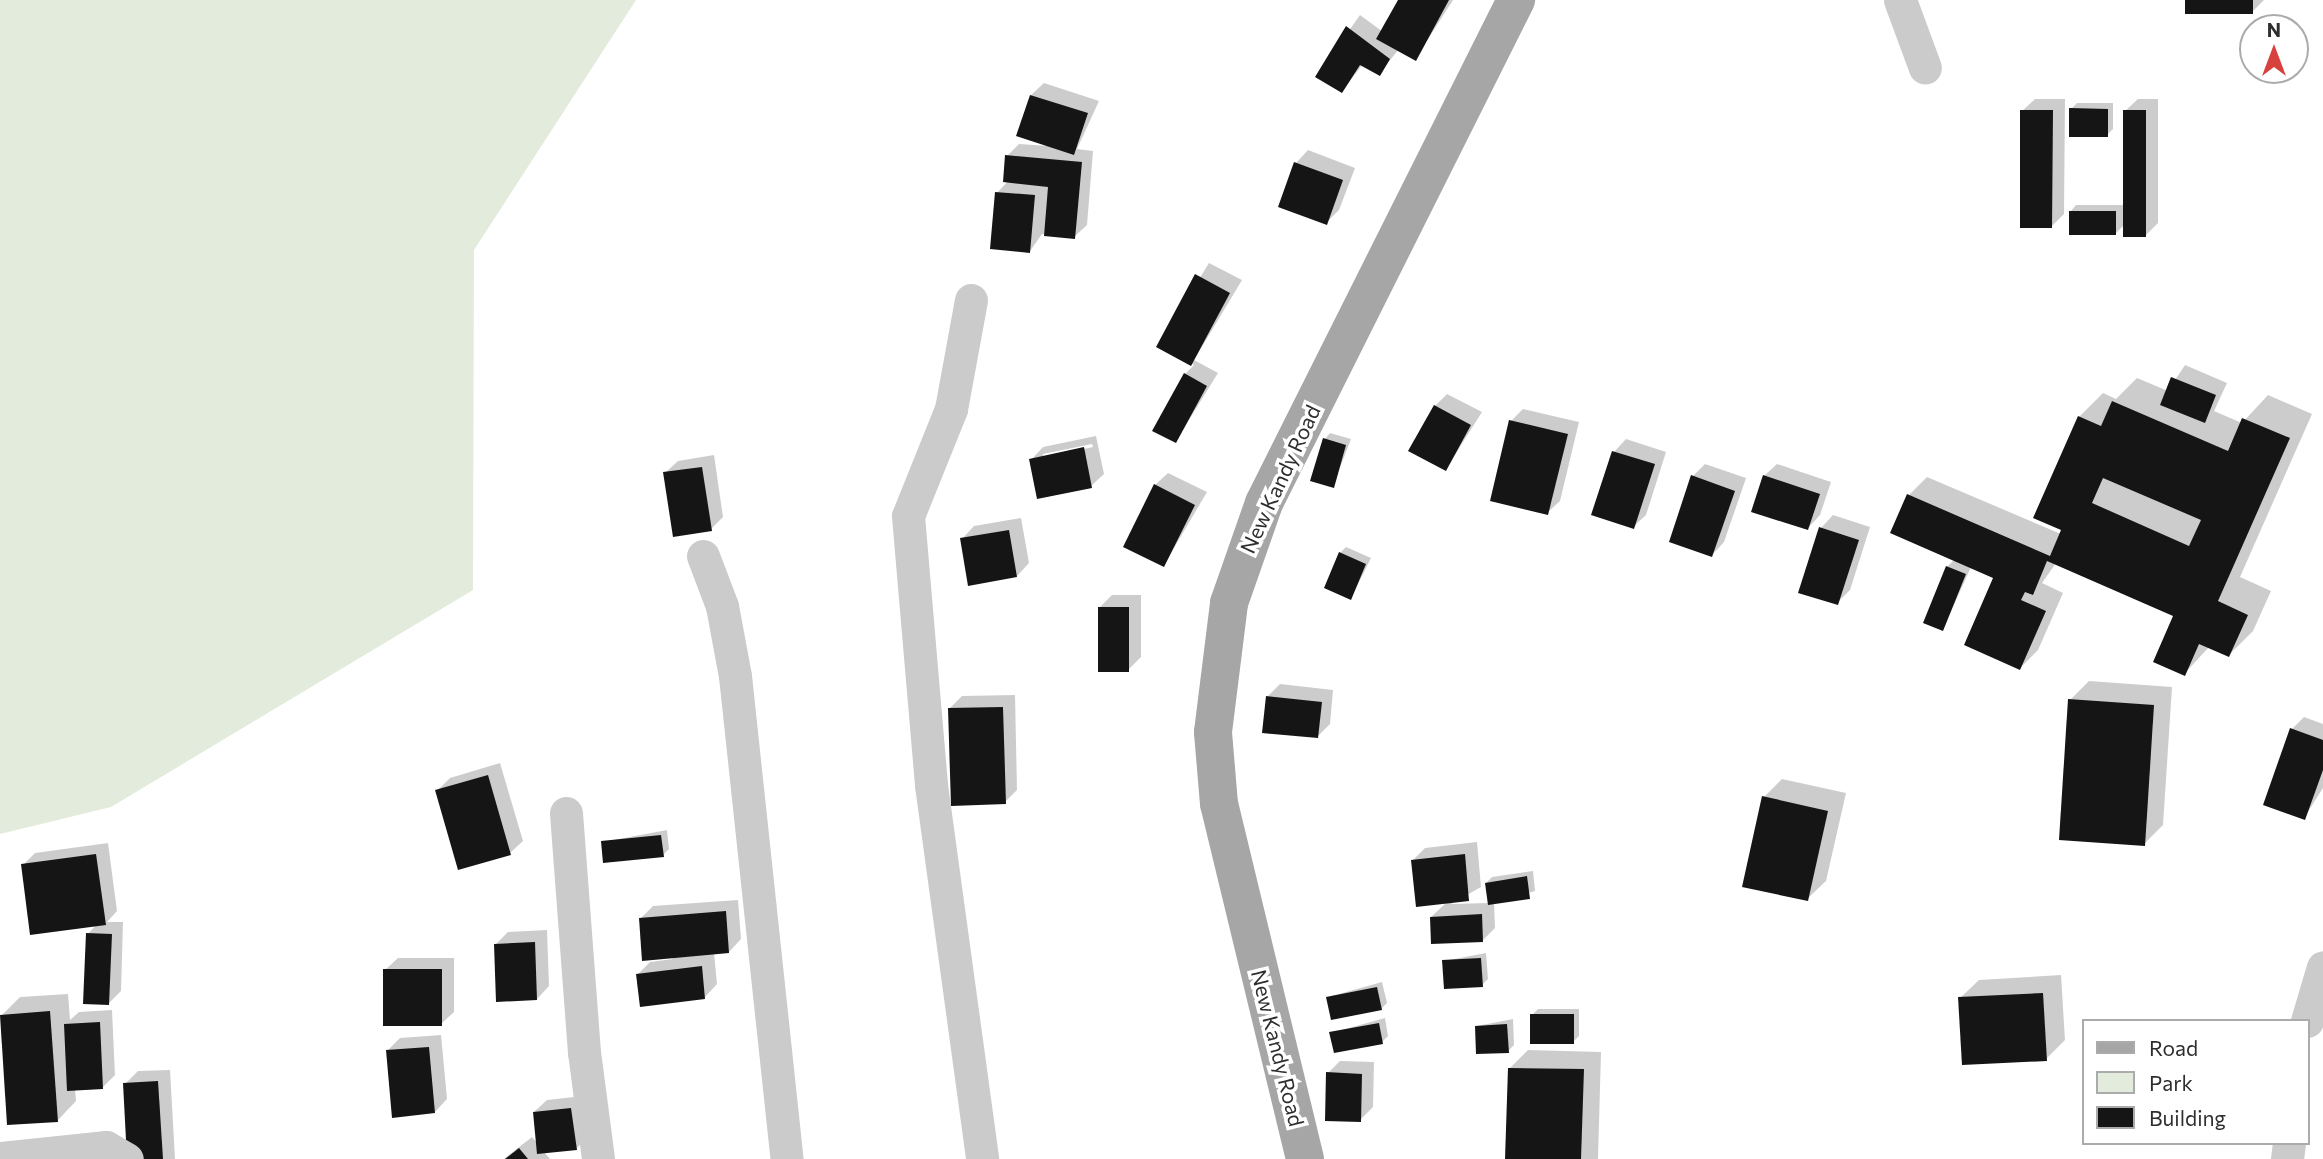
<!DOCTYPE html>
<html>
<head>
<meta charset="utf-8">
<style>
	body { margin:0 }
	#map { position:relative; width:2323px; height:1159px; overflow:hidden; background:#fff; font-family:Commissioner,sans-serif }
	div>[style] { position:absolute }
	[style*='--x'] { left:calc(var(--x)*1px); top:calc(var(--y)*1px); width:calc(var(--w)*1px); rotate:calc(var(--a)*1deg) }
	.green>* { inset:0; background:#e3ebdd }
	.shadow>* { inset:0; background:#0003 }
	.building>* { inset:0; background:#151515 }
	.street>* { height:33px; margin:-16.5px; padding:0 16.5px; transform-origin:16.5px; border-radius:16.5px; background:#cbcbcb }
	.primary>* { height:38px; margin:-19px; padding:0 19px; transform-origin:19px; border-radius:19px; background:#a6a6a6 }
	span { translate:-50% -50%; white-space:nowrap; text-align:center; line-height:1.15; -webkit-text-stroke:7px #fff; paint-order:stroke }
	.street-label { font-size:21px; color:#2e2e2e }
	.legend { position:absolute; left:2082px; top:1019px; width:228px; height:126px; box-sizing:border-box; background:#fff; border:2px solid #ababab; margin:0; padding:9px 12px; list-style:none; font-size:21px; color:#2e2e2e }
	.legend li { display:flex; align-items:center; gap:14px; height:35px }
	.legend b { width:35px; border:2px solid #ababab }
	.north { position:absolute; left:2239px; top:14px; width:70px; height:70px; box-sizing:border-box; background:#fff; border:2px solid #ababab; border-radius:50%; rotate:0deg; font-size:19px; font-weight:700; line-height:28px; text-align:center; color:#2e2e2e }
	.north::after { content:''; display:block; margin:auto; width:24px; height:32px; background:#d8423e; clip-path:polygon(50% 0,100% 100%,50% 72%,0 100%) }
</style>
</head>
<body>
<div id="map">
	<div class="green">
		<i style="clip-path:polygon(0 0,636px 0,474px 250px,473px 590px,111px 807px,0 834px)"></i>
	</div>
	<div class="shadow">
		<i style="clip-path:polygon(1400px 0,1453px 0,1416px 58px,1399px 49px,1379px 74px,1363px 64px,1342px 91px,1317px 76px,1360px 15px,1383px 32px)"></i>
		<i style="clip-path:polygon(2187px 0,2264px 0,2252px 12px)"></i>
		<i style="clip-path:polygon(1044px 83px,1099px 101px,1077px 149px,1093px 151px,1087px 225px,1074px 237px,1042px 234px,1030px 251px,997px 193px,1008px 181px,1007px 156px,1019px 144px,1049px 146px,1031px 95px)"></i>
		<i style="clip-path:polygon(2035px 99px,2065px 99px,2064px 214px,2052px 226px,2022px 111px)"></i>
		<i style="clip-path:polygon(2138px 99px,2158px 99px,2158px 223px,2145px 236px,2125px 224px,2116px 233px,2071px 211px,2076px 205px,2125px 205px,2125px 111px)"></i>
		<i style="clip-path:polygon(2077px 103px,2113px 103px,2113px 129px,2107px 135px,2071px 109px)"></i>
		<i style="clip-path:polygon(1308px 150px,1355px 168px,1339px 210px,1326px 223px,1296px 163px)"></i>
		<i style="clip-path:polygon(1209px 263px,1242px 280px,1194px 360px,1218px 373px,1176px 441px,1185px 374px,1194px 365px,1158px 346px)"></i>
		<i style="clip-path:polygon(2185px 365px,2227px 383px,2214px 411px,2242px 423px,2268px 395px,2312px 414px,2240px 577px,2271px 591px,2253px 631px,2229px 655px,2210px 646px,2184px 674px,2175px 615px,2056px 563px,2042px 583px,2063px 593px,2038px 650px,2020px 668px,1995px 577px,1971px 567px,1943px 629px,1947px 567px,1955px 559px,1909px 495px,1927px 477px,2061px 534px,2079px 417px,2103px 393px,2116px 399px,2137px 378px,2168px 391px)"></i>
		<i style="clip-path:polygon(1447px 394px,1482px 412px,1446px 469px,1435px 406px)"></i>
		<i style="clip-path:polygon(1523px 409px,1579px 422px,1560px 501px,1547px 513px,1511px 421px)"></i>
		<i style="clip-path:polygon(1330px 433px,1351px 439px,1333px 486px,1325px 439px)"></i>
		<i style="clip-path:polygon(evenodd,1096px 436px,1104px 474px,1091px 486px,1031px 460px,1043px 447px,1096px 436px,1092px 444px,1093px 447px,1043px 458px,1043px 454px,1092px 444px)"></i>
		<i style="clip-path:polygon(1626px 439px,1666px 452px,1646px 515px,1633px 527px,1614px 452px)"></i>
		<i style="clip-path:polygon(714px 455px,723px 517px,711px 529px,665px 473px,678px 461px)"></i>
		<i style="clip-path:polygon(1705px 464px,1746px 478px,1724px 542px,1712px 555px,1693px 476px)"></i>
		<i style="clip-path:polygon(1777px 464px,1831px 482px,1820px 515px,1808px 528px,1764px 476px)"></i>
		<i style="clip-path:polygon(1168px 473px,1207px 492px,1164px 565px,1155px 485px)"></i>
		<i style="clip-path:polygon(1833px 515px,1870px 527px,1850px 590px,1837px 603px,1821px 528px)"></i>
		<i style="clip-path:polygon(1021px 518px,1029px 563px,1017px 576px,962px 539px,974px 526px)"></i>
		<i style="clip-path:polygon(1346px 547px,1371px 558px,1351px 598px,1340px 553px)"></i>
		<i style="clip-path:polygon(1112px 595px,1141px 595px,1141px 657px,1128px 670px,1100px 607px)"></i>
		<i style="clip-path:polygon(2089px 681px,2172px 687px,2163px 825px,2144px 844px,2070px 700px)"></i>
		<i style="clip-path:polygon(1280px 684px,1333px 690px,1330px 724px,1317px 737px,1268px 696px)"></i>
		<i style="clip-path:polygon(1015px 695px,1017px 790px,1005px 802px,949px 709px,962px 696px)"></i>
		<i style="clip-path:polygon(2304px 717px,2323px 724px,2323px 788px,2304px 818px,2292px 729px)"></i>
		<i style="clip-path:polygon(500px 763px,523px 841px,510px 853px,437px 791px,450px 778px)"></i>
		<i style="clip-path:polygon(1782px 779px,1846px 793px,1826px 881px,1807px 899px,1764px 797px)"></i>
		<i style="clip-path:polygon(667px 830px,669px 849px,663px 855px,603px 842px)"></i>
		<i style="clip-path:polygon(1477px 842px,1481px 887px,1451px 904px,1489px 903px,1486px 883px,1492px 877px,1533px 871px,1535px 891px,1494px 903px,1495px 928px,1483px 940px,1431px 917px,1447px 902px,1413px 860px,1425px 848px)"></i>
		<i style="clip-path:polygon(108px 843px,117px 911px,107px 922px,123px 922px,121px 991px,109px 1003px,88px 934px,97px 924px,23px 865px,35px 853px)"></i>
		<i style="clip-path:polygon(738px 900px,741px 939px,729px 952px,714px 953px,717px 984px,705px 997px,637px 975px,650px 962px,673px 959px,640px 919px,653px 906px)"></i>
		<i style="clip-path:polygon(547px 930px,549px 986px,537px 999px,496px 944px,508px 932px)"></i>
		<i style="clip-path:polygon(1486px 953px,1488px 979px,1482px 985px,1444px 961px)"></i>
		<i style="clip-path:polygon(398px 958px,454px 958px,454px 1012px,441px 1024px,385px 970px)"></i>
		<i style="clip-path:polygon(2061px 975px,2065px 1040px,2046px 1059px,1960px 998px,1979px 980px)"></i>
		<i style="clip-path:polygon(1382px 982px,1387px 1003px,1381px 1009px,1328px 997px)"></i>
		<i style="clip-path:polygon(68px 994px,70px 1020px,79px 1012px,112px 1010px,115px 1075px,103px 1087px,75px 1088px,76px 1101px,58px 1120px,1px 1016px,20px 997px)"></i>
		<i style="clip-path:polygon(1538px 1009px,1579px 1009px,1579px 1036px,1573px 1042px,1532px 1015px)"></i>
		<i style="clip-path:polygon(1385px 1018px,1388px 1036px,1382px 1042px,1331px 1033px)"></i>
		<i style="clip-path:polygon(1513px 1019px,1514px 1045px,1508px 1051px,1477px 1026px)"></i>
		<i style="clip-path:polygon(441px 1035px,447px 1099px,435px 1112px,387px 1051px,400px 1038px)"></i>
		<i style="clip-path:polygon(1528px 1050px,1601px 1052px,1598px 1159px,1507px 1159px,1510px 1068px)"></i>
		<i style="clip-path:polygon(1340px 1061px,1374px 1062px,1373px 1107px,1360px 1120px,1328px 1073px)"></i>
		<i style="clip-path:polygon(170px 1070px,175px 1159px,129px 1159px,125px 1084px,138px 1071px)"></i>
		<i style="clip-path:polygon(583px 1096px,588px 1136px,576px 1149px,544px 1152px,550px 1159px,504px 1159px,532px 1137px,538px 1144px,534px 1112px,547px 1100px)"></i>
	</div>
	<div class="building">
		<i style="clip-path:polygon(1398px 0,1449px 0,1416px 61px,1376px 39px)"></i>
		<i style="clip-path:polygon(2185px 0,2253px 0,2253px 14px,2185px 14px)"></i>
		<i style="clip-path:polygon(1346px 26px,1390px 59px,1380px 76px,1360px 65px,1342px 93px,1315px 77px)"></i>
		<i style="clip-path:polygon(1030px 95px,1088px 113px,1074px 155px,1016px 136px)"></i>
		<i style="clip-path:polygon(2069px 108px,2108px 109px,2108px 137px,2069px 137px)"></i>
		<i style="clip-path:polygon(2020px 110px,2053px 110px,2052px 228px,2020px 228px)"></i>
		<i style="clip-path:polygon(2123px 110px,2146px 110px,2146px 237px,2123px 237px)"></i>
		<i style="clip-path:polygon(1005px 155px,1082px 162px,1075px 239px,1044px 236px,1048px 187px,1003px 182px)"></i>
		<i style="clip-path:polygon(1294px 162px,1343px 180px,1327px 225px,1278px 207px)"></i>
		<i style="clip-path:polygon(995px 192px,1035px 195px,1030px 253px,990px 249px)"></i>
		<i style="clip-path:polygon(2069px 211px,2116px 211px,2116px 235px,2069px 235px)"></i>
		<i style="clip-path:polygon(1195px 274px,1230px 293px,1191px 366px,1156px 347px)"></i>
		<i style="clip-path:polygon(1184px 373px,1207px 386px,1176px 443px,1152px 431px)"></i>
		<i style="clip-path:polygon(2171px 377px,2216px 395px,2205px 423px,2160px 405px)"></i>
		<i style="clip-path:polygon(evenodd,2112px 401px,2228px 451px,2242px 418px,2290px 438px,2218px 601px,2248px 615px,2229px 657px,2199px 644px,2185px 676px,2153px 662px,2173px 616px,2047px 561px,2033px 595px,2025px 592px,2021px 600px,2046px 611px,2020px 670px,1964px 645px,1993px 578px,1890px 533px,1907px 494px,2050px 556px,2061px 530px,2033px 518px,2078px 416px,2101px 426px,2112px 401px,2103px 478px,2201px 520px,2189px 546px,2092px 503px,2103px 478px)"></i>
		<i style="clip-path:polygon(1434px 405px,1471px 425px,1446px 471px,1408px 451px)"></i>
		<i style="clip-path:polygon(1509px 420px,1568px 434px,1548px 515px,1490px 501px)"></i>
		<i style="clip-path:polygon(1323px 438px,1346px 445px,1334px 488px,1310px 481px)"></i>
		<i style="clip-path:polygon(1084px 447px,1092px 488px,1037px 499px,1029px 459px)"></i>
		<i style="clip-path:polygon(1612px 451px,1655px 464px,1634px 529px,1591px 515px)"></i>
		<i style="clip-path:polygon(702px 467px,712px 531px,673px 537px,663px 472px)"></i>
		<i style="clip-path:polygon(1691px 475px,1735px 491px,1712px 557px,1669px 542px)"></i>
		<i style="clip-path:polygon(1763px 475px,1820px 494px,1808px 530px,1751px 512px)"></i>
		<i style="clip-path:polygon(1154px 484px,1195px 505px,1164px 567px,1123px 547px)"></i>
		<i style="clip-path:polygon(1819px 527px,1859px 540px,1838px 605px,1798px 593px)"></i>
		<i style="clip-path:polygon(1009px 530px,1017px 577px,968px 586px,960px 538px)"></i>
		<i style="clip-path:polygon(1339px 552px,1366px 564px,1351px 600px,1324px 588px)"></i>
		<i style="clip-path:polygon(1946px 566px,1966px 574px,1943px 631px,1923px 623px)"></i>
		<i style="clip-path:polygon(1098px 607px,1129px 607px,1129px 672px,1098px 672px)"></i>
		<i style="clip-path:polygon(1266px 696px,1322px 702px,1318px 738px,1262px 733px)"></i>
		<i style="clip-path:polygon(2068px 699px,2154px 705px,2145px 846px,2059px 840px)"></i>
		<i style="clip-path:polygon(1003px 707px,1006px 804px,951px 806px,948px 708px)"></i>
		<i style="clip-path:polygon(2290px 728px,2323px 740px,2323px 770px,2305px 820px,2263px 805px)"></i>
		<i style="clip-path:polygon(488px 775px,511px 855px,458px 870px,435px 790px)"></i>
		<i style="clip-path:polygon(1762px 796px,1828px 811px,1808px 901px,1742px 887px)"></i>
		<i style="clip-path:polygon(661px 835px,664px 857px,603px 863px,601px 841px)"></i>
		<i style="clip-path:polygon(96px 854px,106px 925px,30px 935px,21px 864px)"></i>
		<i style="clip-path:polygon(1465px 854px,1469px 901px,1416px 907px,1411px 860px)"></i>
		<i style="clip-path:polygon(1527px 876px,1530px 899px,1488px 905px,1485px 883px)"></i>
		<i style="clip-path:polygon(726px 911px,729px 953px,642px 961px,639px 918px)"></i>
		<i style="clip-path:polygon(1482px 914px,1483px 942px,1431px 944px,1430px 917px)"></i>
		<i style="clip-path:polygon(86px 933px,112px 934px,109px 1005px,83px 1004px)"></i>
		<i style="clip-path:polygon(535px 942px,537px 1000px,496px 1002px,494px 944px)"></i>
		<i style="clip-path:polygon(1481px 958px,1483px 987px,1444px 989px,1442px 960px)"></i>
		<i style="clip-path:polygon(702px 966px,705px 999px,640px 1007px,636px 974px)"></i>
		<i style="clip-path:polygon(383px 969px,442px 969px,442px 1026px,383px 1026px)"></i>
		<i style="clip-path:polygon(1377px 987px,1382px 1010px,1331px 1020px,1326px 997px)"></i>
		<i style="clip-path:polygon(2043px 993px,2047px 1061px,1962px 1065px,1958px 997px)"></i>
		<i style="clip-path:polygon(50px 1011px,58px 1122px,7px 1125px,0 1015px)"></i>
		<i style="clip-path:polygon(1530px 1014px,1574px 1014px,1574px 1044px,1530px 1044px)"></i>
		<i style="clip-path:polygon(100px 1022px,103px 1089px,67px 1091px,64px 1024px)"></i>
		<i style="clip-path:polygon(1379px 1023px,1383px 1044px,1334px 1053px,1329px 1032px)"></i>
		<i style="clip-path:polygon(1507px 1024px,1509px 1053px,1476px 1054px,1475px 1026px)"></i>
		<i style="clip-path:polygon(429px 1047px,435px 1113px,392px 1118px,386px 1050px)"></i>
		<i style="clip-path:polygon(1508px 1068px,1584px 1069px,1581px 1159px,1505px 1159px)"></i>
		<i style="clip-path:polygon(1326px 1072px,1362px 1074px,1361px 1122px,1325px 1121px)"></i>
		<i style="clip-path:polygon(158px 1081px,163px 1159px,127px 1159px,123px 1083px)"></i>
		<i style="clip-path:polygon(571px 1108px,577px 1150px,537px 1154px,533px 1112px)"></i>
		<i style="clip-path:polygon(519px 1148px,528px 1159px,505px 1159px)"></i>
	</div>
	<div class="street">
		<i style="--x:1900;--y:0;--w:72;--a:69.8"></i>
		<i style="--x:971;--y:300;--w:111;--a:100.4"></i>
		<i style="--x:951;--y:409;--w:115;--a:111.9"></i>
		<i style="--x:908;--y:516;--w:270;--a:85.1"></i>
		<i style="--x:931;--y:785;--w:377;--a:82.2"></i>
		<i style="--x:703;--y:556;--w:53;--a:69.2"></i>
		<i style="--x:722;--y:606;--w:71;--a:79.5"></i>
		<i style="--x:735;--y:676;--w:486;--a:83.9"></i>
		<i style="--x:566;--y:813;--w:240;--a:85.7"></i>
		<i style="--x:584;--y:1052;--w:108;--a:82.5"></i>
		<i style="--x:2307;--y:1021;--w:56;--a:-73.5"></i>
		<i style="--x:0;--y:1158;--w:107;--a:-5.9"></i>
		<i style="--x:106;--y:1147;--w:24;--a:30"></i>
		<i style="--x:2287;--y:1159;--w:16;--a:-83"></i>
	</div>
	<div class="primary">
		<i style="--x:1305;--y:1159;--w:365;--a:-103.6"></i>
		<i style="--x:1219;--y:804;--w:72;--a:-94.8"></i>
		<i style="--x:1213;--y:732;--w:130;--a:-82.9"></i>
		<i style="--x:1229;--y:603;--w:106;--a:-70.7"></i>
		<i style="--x:1264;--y:503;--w:563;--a:-63.39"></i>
	</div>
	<div class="street-label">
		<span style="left:1280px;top:479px;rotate:-65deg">New Kandy Road</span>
		<span style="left:1278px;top:1048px;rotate:76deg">New Kandy Road</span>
	</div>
	<ul class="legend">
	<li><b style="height:9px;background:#a6a6a6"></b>Road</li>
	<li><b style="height:19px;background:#e3ebdd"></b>Park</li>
	<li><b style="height:19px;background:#151515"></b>Building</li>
	</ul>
	<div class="north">N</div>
</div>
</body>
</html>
